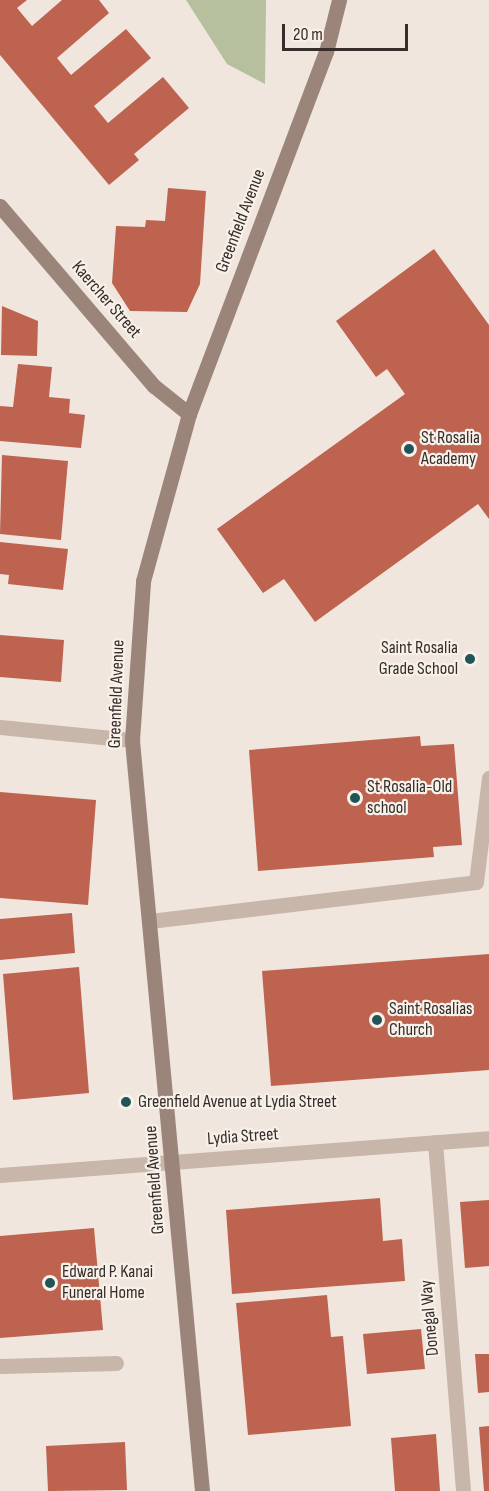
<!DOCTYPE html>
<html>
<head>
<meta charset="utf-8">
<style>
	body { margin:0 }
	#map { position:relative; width:489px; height:1491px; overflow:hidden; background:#f1e6dd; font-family:"Sofia Sans Condensed",sans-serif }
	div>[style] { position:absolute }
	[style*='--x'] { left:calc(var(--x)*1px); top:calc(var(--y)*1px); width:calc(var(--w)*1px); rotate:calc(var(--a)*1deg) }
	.green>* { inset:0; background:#b6bf9e }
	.building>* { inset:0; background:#bd634f }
	.lane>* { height:15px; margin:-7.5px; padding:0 7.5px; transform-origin:7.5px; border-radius:7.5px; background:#c8b6aa }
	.street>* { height:15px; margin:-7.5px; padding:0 7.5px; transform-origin:7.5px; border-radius:7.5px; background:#c8b6aa }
	.secondary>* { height:15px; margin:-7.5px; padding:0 7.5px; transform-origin:7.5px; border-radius:7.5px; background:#9b857b }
	.dots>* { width:16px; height:16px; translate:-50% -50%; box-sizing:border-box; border:3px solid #f8f1e9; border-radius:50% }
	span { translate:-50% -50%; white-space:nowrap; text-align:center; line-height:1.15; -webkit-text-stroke:4.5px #f8f1e9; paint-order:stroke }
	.street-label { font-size:18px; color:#362c29 }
	.poi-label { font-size:18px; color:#362c29 }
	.left { translate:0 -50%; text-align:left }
	.right { translate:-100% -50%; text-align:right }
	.scale { position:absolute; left:282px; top:24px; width:126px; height:27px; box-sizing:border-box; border:3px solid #362c29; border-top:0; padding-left:8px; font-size:18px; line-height:21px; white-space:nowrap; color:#362c29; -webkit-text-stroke:4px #f8f1e9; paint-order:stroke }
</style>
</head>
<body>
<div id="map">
	<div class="green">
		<i style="clip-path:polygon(186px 0,266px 0,265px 84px,227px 64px)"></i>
	</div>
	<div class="building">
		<i style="clip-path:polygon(0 0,27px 0,17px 8px,32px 26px,62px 0,99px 0,109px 13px,57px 58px,71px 75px,126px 29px,151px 58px,94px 106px,108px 123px,163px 77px,189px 108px,134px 154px,139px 160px,109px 185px,0 55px)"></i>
		<i style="clip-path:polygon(168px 188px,206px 191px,200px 284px,187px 312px,130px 311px,112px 283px,116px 226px,145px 227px,146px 220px,165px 221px)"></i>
		<i style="clip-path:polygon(434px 249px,489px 325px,489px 519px,478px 504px,315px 622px,284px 579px,263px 593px,217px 529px,405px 394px,387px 369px,376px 377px,336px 321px)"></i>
		<i style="clip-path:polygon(2px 306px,38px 321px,37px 356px,1px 355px)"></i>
		<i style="clip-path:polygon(18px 364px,52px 367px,49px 397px,70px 399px,69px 413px,85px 415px,81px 448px,0 441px,0 406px,13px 407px)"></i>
		<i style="clip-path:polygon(2px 455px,68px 461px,61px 540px,0 534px)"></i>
		<i style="clip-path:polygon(0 542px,68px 549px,63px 590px,8px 584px,9px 575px,0 574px)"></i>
		<i style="clip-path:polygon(0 635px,64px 640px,61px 682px,0 677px)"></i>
		<i style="clip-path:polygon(420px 736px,421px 746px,454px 744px,462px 845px,433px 847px,434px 857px,258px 871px,249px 750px)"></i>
		<i style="clip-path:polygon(0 792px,96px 800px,88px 905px,0 898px)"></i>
		<i style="clip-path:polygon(72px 913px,75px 953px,0 960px,0 919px)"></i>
		<i style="clip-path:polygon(489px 954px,489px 1070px,271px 1086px,262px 971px)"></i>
		<i style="clip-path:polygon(79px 967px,89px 1093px,13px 1100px,3px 974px)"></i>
		<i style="clip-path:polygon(380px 1198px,383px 1241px,402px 1239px,405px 1281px,232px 1294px,226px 1210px)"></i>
		<i style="clip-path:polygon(489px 1200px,489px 1266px,465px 1268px,460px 1202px)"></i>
		<i style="clip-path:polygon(94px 1228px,103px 1330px,0 1338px,0 1236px)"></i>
		<i style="clip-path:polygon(327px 1295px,331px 1337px,343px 1336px,351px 1426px,248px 1435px,236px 1303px)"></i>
		<i style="clip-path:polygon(421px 1329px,425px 1369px,367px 1374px,363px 1334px)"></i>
		<i style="clip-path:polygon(475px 1354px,489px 1354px,489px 1392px,478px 1393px)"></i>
		<i style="clip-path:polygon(489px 1426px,489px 1491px,484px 1491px,479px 1427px)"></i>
		<i style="clip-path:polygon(436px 1434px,440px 1491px,395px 1491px,391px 1438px)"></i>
		<i style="clip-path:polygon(125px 1442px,127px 1490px,48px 1491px,46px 1446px)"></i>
	</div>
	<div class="lane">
		<i style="--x:150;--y:921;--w:328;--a:-6.8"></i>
		<i style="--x:476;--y:882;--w:105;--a:-82.9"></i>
		<i style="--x:435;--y:1142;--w:350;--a:85.4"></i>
		<i style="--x:0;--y:1366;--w:116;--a:-1.5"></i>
	</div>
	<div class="street">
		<i style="--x:0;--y:727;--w:133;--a:5.6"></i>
		<i style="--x:0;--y:1175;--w:490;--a:-4.3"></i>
	</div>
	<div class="secondary">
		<i style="--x:0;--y:206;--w:237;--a:49.5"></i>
		<i style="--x:154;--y:386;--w:45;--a:38.7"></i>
		<i style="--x:202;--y:1491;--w:754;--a:-95.33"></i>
		<i style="--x:132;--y:740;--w:159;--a:-86"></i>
		<i style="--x:143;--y:581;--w:173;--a:-74.6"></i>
		<i style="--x:189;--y:414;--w:387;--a:-69.3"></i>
		<i style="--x:326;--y:52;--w:54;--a:-76"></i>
	</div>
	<div class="dots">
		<i style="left:409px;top:449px;background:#215455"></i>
		<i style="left:470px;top:659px;background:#215455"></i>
		<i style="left:355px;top:798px;background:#215455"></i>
		<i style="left:377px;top:1020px;background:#215455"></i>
		<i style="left:126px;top:1102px;background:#215455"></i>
		<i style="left:50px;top:1283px;background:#215455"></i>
	</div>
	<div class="street-label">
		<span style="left:241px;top:221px;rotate:-69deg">Greenfield Avenue</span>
		<span style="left:106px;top:300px;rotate:49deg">Kaercher Street</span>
		<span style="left:117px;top:694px;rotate:-88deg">Greenfield Avenue</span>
		<span style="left:243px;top:1137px;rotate:-4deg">Lydia Street</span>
		<span style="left:155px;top:1180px;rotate:-94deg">Greenfield Avenue</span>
		<span style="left:430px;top:1318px;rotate:-95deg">Donegal Way</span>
	</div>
	<div class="poi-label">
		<span class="left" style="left:421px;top:449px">St Rosalia<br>Academy</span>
		<span class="right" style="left:458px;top:659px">Saint Rosalia<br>Grade School</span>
		<span class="left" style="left:367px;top:798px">St Rosalia-Old<br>school</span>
		<span class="left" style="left:389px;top:1020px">Saint Rosalias<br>Church</span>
		<span class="left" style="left:138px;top:1102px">Greenfield Avenue at Lydia Street</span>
		<span class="left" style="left:62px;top:1283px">Edward P. Kanai<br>Funeral Home</span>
	</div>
	<div class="scale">20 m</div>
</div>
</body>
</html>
